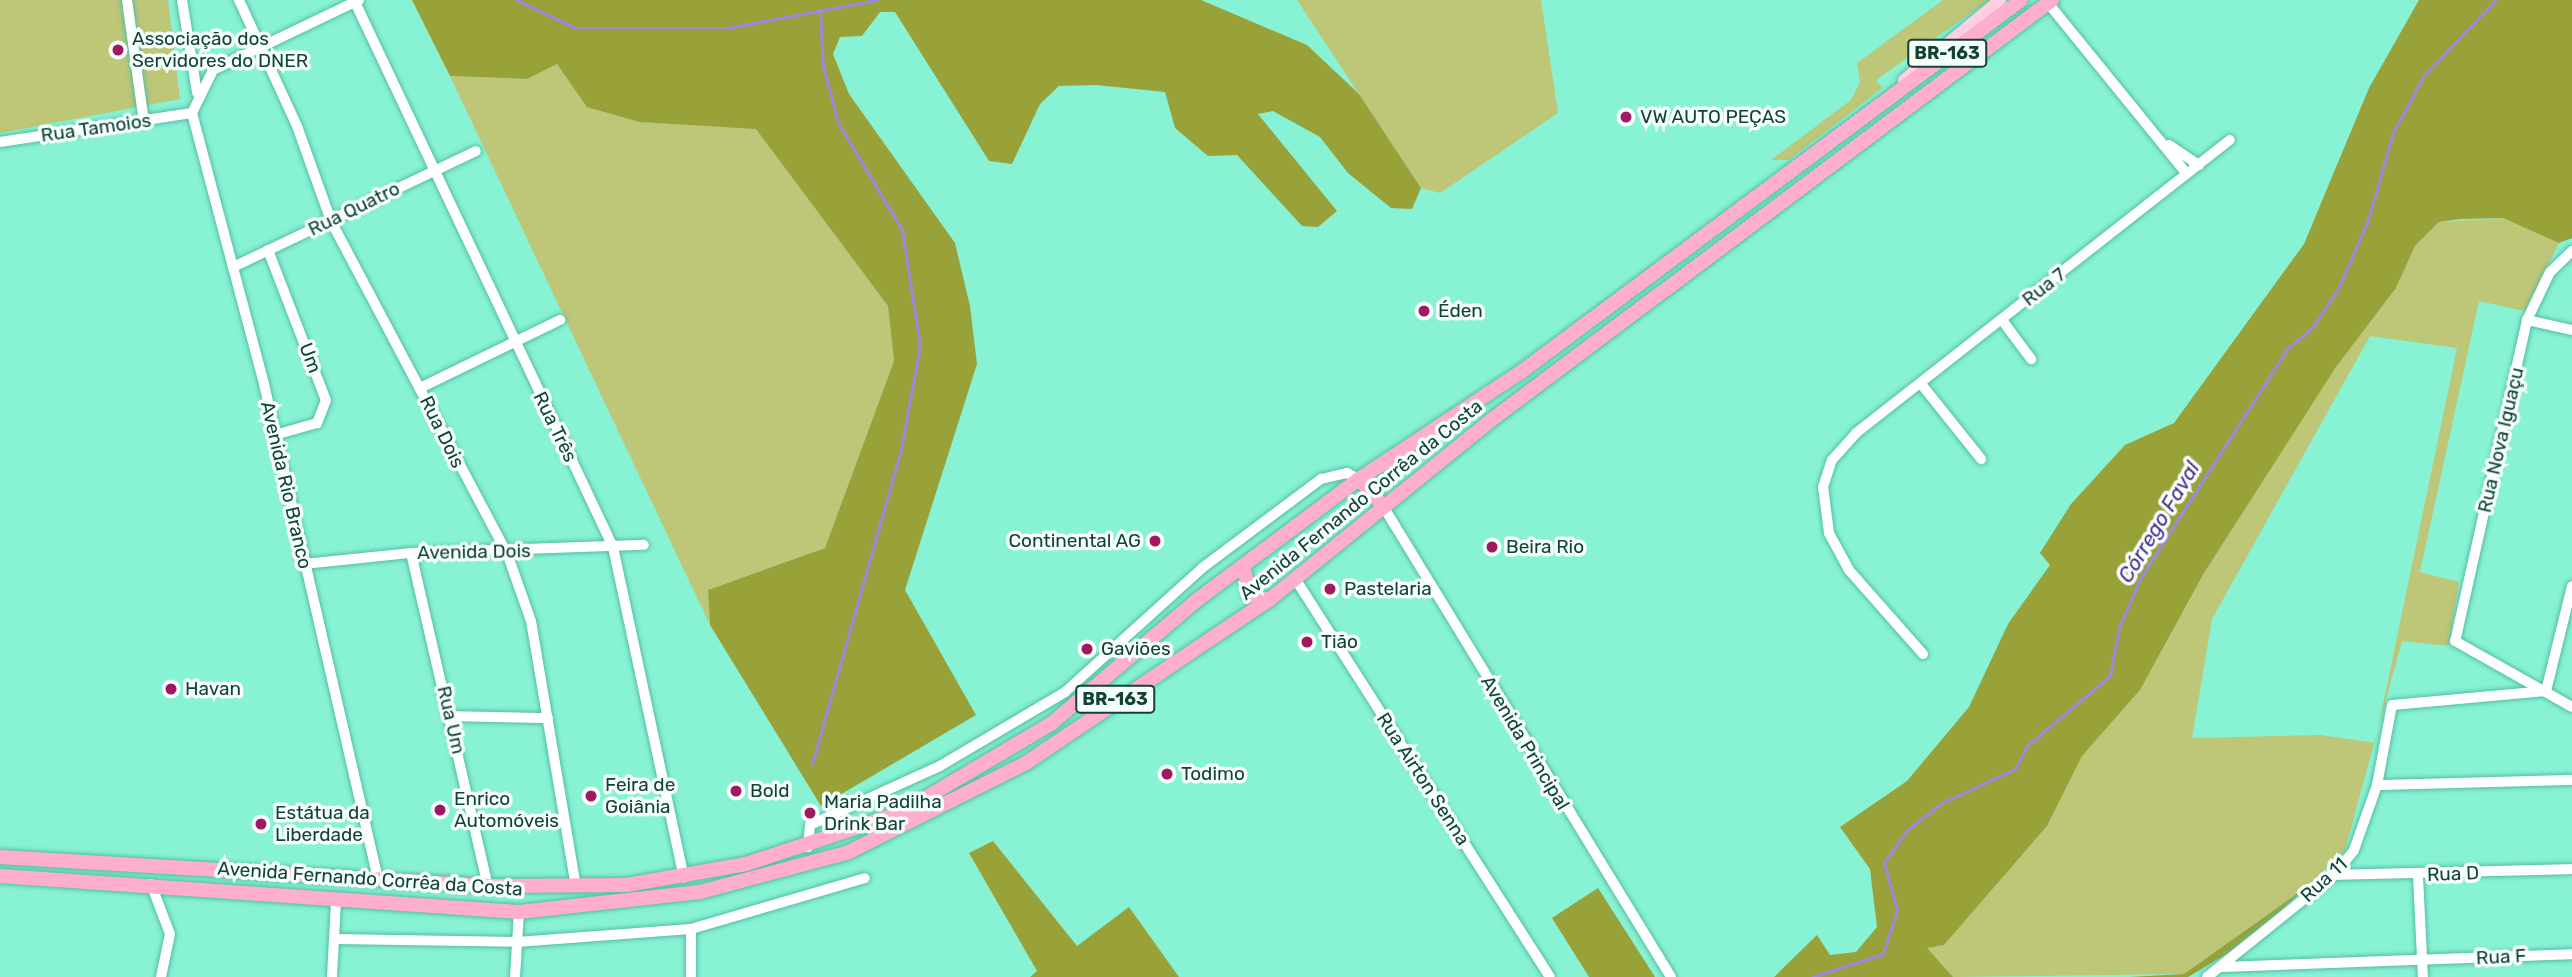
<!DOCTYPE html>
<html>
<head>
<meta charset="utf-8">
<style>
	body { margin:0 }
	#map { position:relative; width:2572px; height:977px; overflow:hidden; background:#88f2d4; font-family:Rubik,sans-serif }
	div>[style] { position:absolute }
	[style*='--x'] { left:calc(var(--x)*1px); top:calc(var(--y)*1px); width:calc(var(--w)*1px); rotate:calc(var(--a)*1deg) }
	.green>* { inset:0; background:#bec677 }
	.forest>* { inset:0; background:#99a139 }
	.stream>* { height:2.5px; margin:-1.25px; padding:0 1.25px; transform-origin:1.25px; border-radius:1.25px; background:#9d89e0 }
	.roads { filter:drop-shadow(0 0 2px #53bfa3) drop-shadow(0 0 2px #53bfa3) }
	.minor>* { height:10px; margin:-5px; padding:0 5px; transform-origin:5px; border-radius:5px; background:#fff }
	.major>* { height:12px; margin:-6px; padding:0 6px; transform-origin:6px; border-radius:6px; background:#ffcee2 }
	.highway>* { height:14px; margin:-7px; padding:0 7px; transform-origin:7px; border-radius:7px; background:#ffaecf }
	.dots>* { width:19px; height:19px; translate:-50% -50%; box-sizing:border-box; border:4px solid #f5fefb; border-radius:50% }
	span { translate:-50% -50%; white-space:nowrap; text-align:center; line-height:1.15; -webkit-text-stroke:7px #f5fefb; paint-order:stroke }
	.shield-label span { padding:2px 5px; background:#f5fefb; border:2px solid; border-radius:5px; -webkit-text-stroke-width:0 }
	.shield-label { font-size:18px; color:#124135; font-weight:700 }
	.poi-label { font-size:19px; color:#124135 }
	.left { translate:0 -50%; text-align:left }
	.right { translate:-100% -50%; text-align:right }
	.street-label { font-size:19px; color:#124135 }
	.water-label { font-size:21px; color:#4e2c91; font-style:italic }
</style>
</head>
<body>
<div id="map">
	<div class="green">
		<i style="clip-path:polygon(0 0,168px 0,180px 99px,0 133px)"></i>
		<i style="clip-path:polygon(1297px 0,1541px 0,1558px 113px,1440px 193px,1421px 188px)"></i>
		<i style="clip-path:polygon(1943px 0,1989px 0,1876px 80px,1882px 88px,1789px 160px,1771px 160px,1851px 100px,1860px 82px,1857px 63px)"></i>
		<i style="clip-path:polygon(557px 64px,588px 107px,639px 122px,756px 128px,888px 306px,894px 361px,825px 548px,708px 590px,710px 625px,450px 76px,527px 79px)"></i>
		<i style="clip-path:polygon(evenodd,2503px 218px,2559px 243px,2525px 311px,2479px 301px,2420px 572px,2459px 582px,2449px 646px,2402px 641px,2345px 850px,2308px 886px,2184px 974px,1953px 977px,1926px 948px,1944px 945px,2047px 826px,2082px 756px,2140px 690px,2204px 573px,2336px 367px,2396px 288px,2415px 246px,2439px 222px,2503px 218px,2370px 336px,2457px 348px,2375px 743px,2321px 735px,2192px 738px,2212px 619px,2370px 336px)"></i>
	</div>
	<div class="forest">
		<i style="clip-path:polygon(412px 0,1201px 0,1307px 45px,1359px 94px,1421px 188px,1412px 209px,1391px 208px,1348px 173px,1320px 137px,1273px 111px,1258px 114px,1337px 211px,1318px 227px,1302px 226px,1237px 155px,1208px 156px,1175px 128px,1165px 92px,1096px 85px,1059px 86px,1040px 104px,1012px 164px,989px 161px,895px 12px,880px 12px,862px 36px,840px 37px,833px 54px,849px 94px,955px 243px,970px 306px,977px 364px,905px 590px,976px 715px,821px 806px,710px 625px,708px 590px,825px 548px,894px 361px,888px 306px,756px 129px,639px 122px,587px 107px,557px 64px,527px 79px,450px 76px)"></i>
		<i style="clip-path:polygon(2419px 0,2572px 0,2572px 238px,2559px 243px,2503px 218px,2461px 219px,2439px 222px,2415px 246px,2396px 288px,2336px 367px,2204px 573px,2140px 690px,2082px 756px,2047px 826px,1944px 945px,1927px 948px,1953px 977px,1774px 977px,1817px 935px,1830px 955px,1856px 952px,1877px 927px,1870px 869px,1840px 827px,1907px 781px,1969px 707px,2008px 624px,2050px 565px,2040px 553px,2071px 504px,2125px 445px,2174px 423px,2304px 244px,2369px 88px)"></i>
		<i style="clip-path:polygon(993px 841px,1077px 946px,1129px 907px,1179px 977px,1030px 977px,1037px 971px,969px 853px)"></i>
		<i style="clip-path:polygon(2308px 886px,2245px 943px,2188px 977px,2129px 977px,2184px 974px)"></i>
		<i style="clip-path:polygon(1598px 888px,1655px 977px,1589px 977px,1552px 918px)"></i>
	</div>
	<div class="stream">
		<i style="--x:517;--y:0;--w:65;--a:25.4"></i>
		<i style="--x:576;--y:28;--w:151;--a:0"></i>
		<i style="--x:727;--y:28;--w:152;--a:-10.6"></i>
		<i style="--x:812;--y:764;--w:322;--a:-74.2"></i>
		<i style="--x:900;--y:454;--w:110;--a:-79.5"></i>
		<i style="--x:920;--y:346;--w:117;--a:-98.8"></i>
		<i style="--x:902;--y:230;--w:125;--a:-120.9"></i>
		<i style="--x:838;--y:123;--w:59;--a:-104.7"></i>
		<i style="--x:823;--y:66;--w:53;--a:-93.2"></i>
		<i style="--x:1812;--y:977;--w:75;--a:-17.9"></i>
		<i style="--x:1883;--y:954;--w:46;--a:-72.3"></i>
		<i style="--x:1897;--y:910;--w:49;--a:-105.5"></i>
		<i style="--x:1884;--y:863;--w:42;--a:-54.8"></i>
		<i style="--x:1908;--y:829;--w:43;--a:-37.4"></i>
		<i style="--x:1942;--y:803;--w:81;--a:-25"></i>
		<i style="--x:2015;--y:769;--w:27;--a:-62"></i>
		<i style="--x:2028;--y:745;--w:107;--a:-40.1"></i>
		<i style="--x:2110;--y:676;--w:49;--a:-79.4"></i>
		<i style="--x:2119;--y:628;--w:53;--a:-66.8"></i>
		<i style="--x:2140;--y:579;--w:273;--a:-57.4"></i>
		<i style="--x:2287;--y:349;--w:33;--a:-40"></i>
		<i style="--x:2312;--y:328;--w:47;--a:-56.3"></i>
		<i style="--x:2338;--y:289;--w:72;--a:-66.3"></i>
		<i style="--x:2367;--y:223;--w:94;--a:-73.9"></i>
		<i style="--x:2393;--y:133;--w:66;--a:-61.9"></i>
		<i style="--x:2424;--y:75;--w:104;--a:-46.2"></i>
	</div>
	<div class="roads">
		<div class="minor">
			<i style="--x:127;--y:0;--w:123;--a:82.1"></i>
			<i style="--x:182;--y:0;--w:94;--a:80.8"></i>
			<i style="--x:239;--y:0;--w:139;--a:65.3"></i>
			<i style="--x:297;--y:126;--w:101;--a:70.3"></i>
			<i style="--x:331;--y:221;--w:376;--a:62.1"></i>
			<i style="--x:507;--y:553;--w:72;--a:70.6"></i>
			<i style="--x:531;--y:621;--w:269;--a:80.4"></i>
			<i style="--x:354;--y:0;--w:605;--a:64.66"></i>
			<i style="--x:613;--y:547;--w:338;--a:77.9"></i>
			<i style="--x:359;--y:0;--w:162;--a:154.4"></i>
			<i style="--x:213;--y:70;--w:48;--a:116"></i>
			<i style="--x:192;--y:113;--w:280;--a:75.1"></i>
			<i style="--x:264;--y:384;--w:508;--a:77.03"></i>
			<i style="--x:2048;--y:3;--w:220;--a:50.9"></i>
			<i style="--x:0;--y:142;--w:194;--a:-8.6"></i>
			<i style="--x:2169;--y:145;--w:36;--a:34"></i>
			<i style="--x:268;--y:250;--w:161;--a:68.9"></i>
			<i style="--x:326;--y:400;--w:25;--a:111"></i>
			<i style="--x:317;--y:423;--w:44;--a:164.1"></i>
			<i style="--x:2572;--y:251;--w:30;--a:136"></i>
			<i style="--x:2550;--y:272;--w:53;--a:115.6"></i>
			<i style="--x:2527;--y:320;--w:329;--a:102.6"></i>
			<i style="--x:2455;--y:641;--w:134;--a:29.4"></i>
			<i style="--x:233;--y:267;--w:269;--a:-25.5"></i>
			<i style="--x:2002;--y:320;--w:49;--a:53.4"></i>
			<i style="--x:2527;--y:320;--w:46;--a:12.5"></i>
			<i style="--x:1922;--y:385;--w:95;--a:51.4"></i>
			<i style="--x:420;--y:388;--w:156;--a:-25.9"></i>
			<i style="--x:1383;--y:506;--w:552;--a:58.56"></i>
			<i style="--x:411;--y:553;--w:342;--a:77"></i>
			<i style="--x:304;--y:564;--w:108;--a:-5.9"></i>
			<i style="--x:411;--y:553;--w:233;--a:-2"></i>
			<i style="--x:1296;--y:580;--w:471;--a:57.4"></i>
			<i style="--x:1923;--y:654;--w:112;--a:-131.4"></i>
			<i style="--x:1849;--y:570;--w:42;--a:-118.4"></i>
			<i style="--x:1829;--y:533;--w:46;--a:-97.4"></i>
			<i style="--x:1823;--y:487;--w:28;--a:-72"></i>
			<i style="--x:1832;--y:460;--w:36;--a:-48"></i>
			<i style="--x:1856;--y:433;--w:475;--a:-38.1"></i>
			<i style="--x:2546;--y:691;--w:108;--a:-76.1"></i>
			<i style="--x:450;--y:716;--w:98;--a:1.2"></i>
			<i style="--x:2377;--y:785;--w:195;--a:-1.5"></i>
			<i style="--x:808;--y:847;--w:22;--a:-85"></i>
			<i style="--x:810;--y:825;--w:143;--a:-24.4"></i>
			<i style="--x:940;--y:766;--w:145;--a:-30.6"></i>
			<i style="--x:1065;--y:692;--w:185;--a:-42.1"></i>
			<i style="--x:1202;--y:568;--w:149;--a:-36.8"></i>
			<i style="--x:1321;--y:479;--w:27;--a:-13"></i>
			<i style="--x:1347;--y:473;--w:13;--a:27"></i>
			<i style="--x:2334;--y:875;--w:238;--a:-1.4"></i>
			<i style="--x:2418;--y:876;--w:101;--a:87.2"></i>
			<i style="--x:151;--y:884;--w:53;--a:69.2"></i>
			<i style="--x:170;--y:934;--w:44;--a:101.8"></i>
			<i style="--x:691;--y:929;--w:48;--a:90"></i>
			<i style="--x:334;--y:939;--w:183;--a:0.9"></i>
			<i style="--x:517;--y:942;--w:174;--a:-4.3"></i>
			<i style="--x:691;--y:929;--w:181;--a:-16.3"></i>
			<i style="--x:2220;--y:967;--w:352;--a:-2.1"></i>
			<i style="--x:332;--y:977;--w:77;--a:-87"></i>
			<i style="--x:515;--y:977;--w:65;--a:-86.5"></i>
			<i style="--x:2207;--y:977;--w:163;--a:-38.8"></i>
			<i style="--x:2334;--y:875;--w:32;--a:-51"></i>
			<i style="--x:2354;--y:850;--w:69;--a:-70.5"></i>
			<i style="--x:2377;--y:785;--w:81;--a:-79.4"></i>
			<i style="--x:2392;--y:705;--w:155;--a:-5.2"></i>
		</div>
		<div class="major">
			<i style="--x:1904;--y:80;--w:125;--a:-39.8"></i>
		</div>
		<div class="highway">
			<i style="--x:1359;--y:479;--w:36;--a:48"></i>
			<i style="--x:1243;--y:566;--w:30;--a:76"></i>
			<i style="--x:1250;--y:595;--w:20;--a:15"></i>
			<i style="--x:0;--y:857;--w:489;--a:3.4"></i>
			<i style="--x:488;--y:886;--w:139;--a:-0.4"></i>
			<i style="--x:627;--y:885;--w:121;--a:-10"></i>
			<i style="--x:746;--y:864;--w:162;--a:-18.3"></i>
			<i style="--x:900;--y:813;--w:177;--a:-30.6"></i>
			<i style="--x:1052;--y:723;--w:190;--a:-40.3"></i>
			<i style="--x:1197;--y:600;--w:202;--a:-36.8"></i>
			<i style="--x:1359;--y:479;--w:199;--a:-33.5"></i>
			<i style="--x:1525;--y:369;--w:618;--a:-36.65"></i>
			<i style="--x:0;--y:876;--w:520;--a:3.97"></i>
			<i style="--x:519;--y:912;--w:182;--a:-6.3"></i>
			<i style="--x:700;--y:892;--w:154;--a:-15"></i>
			<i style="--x:849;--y:852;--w:198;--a:-26.7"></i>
			<i style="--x:1026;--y:763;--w:293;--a:-33.9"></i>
			<i style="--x:1269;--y:600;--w:284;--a:-39"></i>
			<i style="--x:1490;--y:421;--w:702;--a:-36.84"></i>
		</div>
	</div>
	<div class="dots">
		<i style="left:118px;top:50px;background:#a01763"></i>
		<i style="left:1626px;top:117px;background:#a01763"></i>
		<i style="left:1424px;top:311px;background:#a01763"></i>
		<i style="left:1155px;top:541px;background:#a01763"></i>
		<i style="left:1492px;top:547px;background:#a01763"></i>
		<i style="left:1330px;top:589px;background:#a01763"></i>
		<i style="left:1307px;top:642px;background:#a01763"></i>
		<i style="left:1087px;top:649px;background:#a01763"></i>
		<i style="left:171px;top:689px;background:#a01763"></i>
		<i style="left:1167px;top:774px;background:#a01763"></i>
		<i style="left:736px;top:791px;background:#a01763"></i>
		<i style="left:591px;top:796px;background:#a01763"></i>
		<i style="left:440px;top:810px;background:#a01763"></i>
		<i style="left:810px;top:813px;background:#a01763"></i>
		<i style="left:261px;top:824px;background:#a01763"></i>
	</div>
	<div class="shield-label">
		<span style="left:1947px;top:53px">BR-163</span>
		<span style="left:1115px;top:699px">BR-163</span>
	</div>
	<div class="poi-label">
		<span class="left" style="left:132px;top:50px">Associação dos<br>Servidores do DNER</span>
		<span class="left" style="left:1640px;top:117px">VW AUTO PEÇAS</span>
		<span class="left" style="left:1438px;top:311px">Éden</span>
		<span class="right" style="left:1141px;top:541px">Continental AG</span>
		<span class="left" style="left:1506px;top:547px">Beira Rio</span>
		<span class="left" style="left:1344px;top:589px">Pastelaria</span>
		<span class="left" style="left:1321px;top:642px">Tião</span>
		<span class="left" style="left:1101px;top:649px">Gaviões</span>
		<span class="left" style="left:185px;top:689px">Havan</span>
		<span class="left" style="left:1181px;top:774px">Todimo</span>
		<span class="left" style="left:605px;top:796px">Feira de<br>Goiânia</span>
		<span class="left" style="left:750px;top:791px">Bold</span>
		<span class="left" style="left:454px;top:810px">Enrico<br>Automóveis</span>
		<span class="left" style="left:824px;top:813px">Maria Padilha<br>Drink Bar</span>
		<span class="left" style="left:275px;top:824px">Estátua da<br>Liberdade</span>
	</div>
	<div class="street-label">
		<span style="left:96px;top:128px;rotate:-8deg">Rua Tamoios</span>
		<span style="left:354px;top:209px;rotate:-26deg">Rua Quatro</span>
		<span style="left:2044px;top:287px;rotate:-38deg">Rua 7</span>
		<span style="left:310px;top:358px;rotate:69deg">Um</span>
		<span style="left:555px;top:427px;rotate:64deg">Rua Três</span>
		<span style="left:442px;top:432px;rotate:64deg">Rua Dois</span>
		<span style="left:2501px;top:440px;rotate:-77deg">Rua Nova Iguaçu</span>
		<span style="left:286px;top:485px;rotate:77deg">Avenida Rio Branco</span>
		<span style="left:1361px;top:500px;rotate:-39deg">Avenida Fernando Corrêa da Costa</span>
		<span style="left:474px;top:552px;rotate:-1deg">Avenida Dois</span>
		<span style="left:451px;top:720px;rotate:77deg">Rua Um</span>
		<span style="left:1525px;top:743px;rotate:59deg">Avenida Principal</span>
		<span style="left:1423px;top:779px;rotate:57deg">Rua Airton Senna</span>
		<span style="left:2453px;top:874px;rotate:-2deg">Rua D</span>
		<span style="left:370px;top:879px;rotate:4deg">Avenida Fernando Corrêa da Costa</span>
		<span style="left:2324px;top:880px;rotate:-43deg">Rua 11</span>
		<span style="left:2501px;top:957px;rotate:-3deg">Rua F</span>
	</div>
	<div class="water-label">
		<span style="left:2159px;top:522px;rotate:-59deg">Córrego Faval</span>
	</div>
</div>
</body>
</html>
